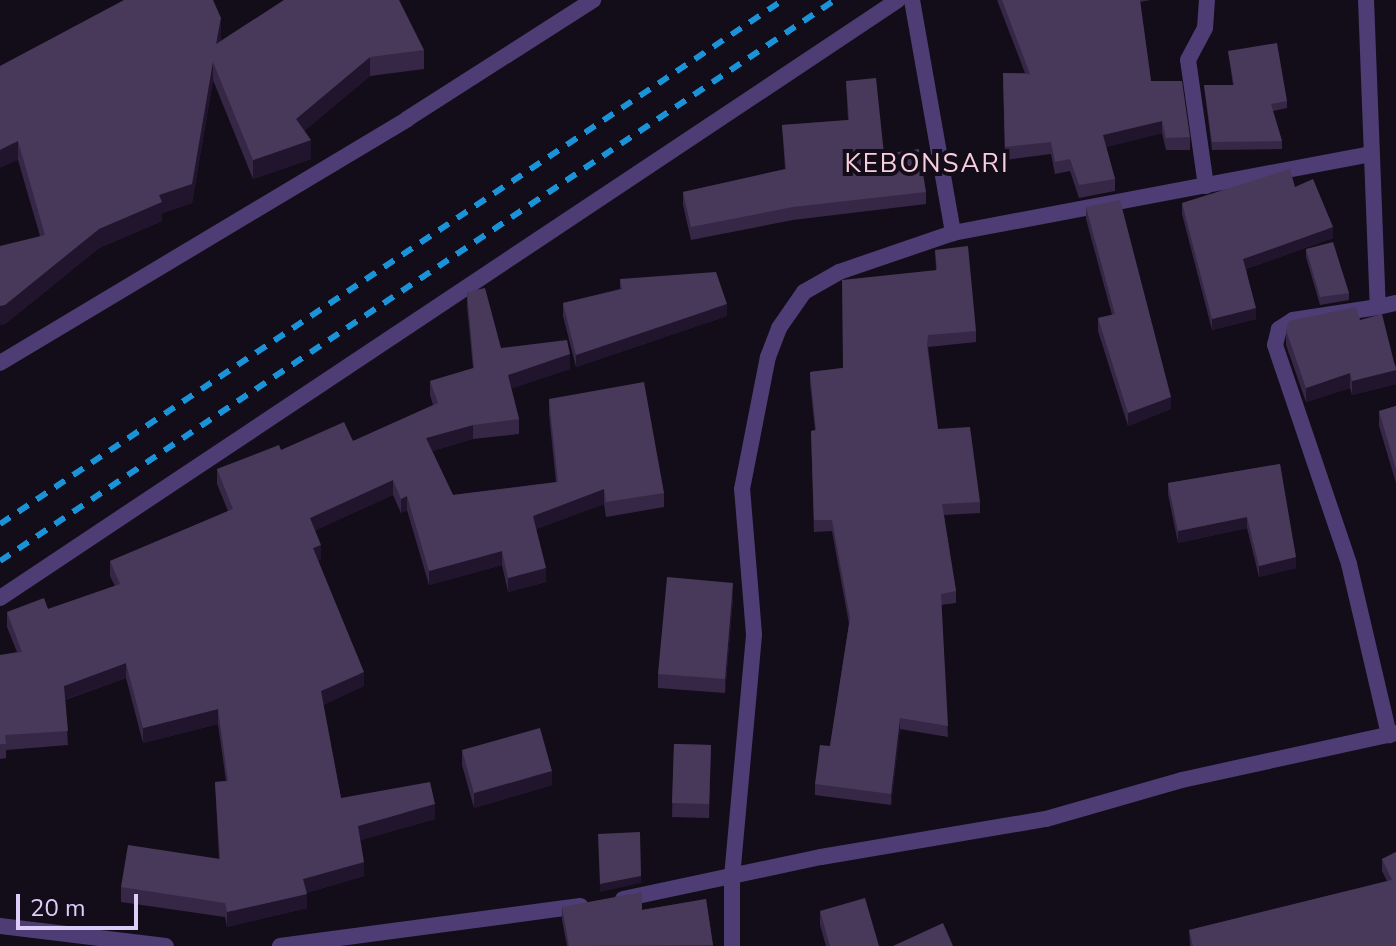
<!DOCTYPE html>
<html>
<head>
<meta charset="utf-8">
<style>
	body { margin:0 }
	#map { position:relative; width:1396px; height:946px; overflow:hidden; background:#130d1a; font-family:"Nunito Sans",sans-serif }
	div>[style] { position:absolute }
	[style*='--x'] { left:calc(var(--x)*1px); top:calc(var(--y)*1px); width:calc(var(--w)*1px); rotate:calc(var(--a)*1deg) }
	.street>* { height:16px; margin:-8px; padding:0 8px; transform-origin:8px; border-radius:8px; background:#4e3d74 }
	.rail>* { height:6px; margin-top:-3px; transform-origin:0; background:repeating-linear-gradient(90deg,#1a93d8 0 12px,transparent 0 22px) }
	.wall>* { inset:0; background:#362746 }
	.shaded-wall>* { inset:0; background:#20152d }
	.building>* { inset:0; background:#48395a }
	span { translate:-50% -50%; white-space:nowrap; text-align:center; line-height:1.15; -webkit-text-stroke:8px #130d1a; paint-order:stroke }
	.quarter-label { font-size:26px; color:#f9cede; letter-spacing:2px }
	.scale { position:absolute; left:16px; top:894px; width:122px; height:36px; box-sizing:border-box; border:4px solid #ddcdf9; border-top:0; padding-left:10px; font-size:24px; line-height:28px; white-space:nowrap; color:#ddcdf9; -webkit-text-stroke:6px #130d1a; paint-order:stroke }
</style>
</head>
<body>
<div id="map">
	<div class="street">
		<i style="--x:912;--y:0;--w:237;--a:80"></i>
		<i style="--x:1366;--y:0;--w:307;--a:87.8"></i>
		<i style="--x:1378;--y:307;--w:86;--a:171.3"></i>
		<i style="--x:1293;--y:320;--w:17;--a:147"></i>
		<i style="--x:1279;--y:329;--w:16;--a:104"></i>
		<i style="--x:1275;--y:345;--w:231;--a:71.3"></i>
		<i style="--x:1349;--y:564;--w:176;--a:76.8"></i>
		<i style="--x:1206;--y:186;--w:127;--a:-98.1"></i>
		<i style="--x:1188;--y:60;--w:36;--a:-62"></i>
		<i style="--x:1205;--y:28;--w:28;--a:-86"></i>
		<i style="--x:1378;--y:307;--w:18;--a:-13"></i>
		<i style="--x:0;--y:363;--w:475;--a:-30.9"></i>
		<i style="--x:407;--y:119;--w:221;--a:-32.6"></i>
		<i style="--x:0;--y:598;--w:1079;--a:-33.66"></i>
		<i style="--x:623;--y:899;--w:202;--a:-12"></i>
		<i style="--x:821;--y:857;--w:228;--a:-9.6"></i>
		<i style="--x:1046;--y:819;--w:141;--a:-16"></i>
		<i style="--x:1182;--y:780;--w:219;--a:-12.4"></i>
		<i style="--x:0;--y:926;--w:167;--a:6.9"></i>
		<i style="--x:280;--y:946;--w:303;--a:-7.6"></i>
		<i style="--x:732;--y:946;--w:69;--a:-90"></i>
		<i style="--x:732;--y:877;--w:244;--a:-84.8"></i>
		<i style="--x:754;--y:634;--w:145;--a:-94.7"></i>
		<i style="--x:742;--y:489;--w:135;--a:-78.9"></i>
		<i style="--x:768;--y:357;--w:31;--a:-69"></i>
		<i style="--x:779;--y:328;--w:44;--a:-55.2"></i>
		<i style="--x:804;--y:292;--w:40;--a:-29.7"></i>
		<i style="--x:839;--y:272;--w:120;--a:-18.9"></i>
		<i style="--x:953;--y:233;--w:425;--a:-10.7"></i>
	</div>
	<div class="rail">
		<i style="--x:0;--y:524;--w:942;--a:-33.79"></i>
		<i style="--x:0;--y:561;--w:1006;--a:-33.9"></i>
	</div>
	<div class="wall">
		<i style="clip-path:polygon(997px 0,1150px 0,1140px 2px,1151px 81px,1190px 137px,1190px 150px,1166px 150px,1162px 133px,1106px 147px,1115px 179px,1115px 191px,1079px 198px,1070px 171px,1055px 174px,1051px 154px,1005px 160px,1003px 73px,1025px 73px)"></i>
		<i style="clip-path:polygon(221px 37px,220px 42px,424px 50px,424px 69px,370px 76px,304px 131px,311px 159px,253px 179px,213px 80px,192px 203px,162px 213px,162px 221px,99px 248px,5px 324px,40px 236px,18px 160px,0 66px)"></i>
		<i style="clip-path:polygon(1228px 51px,1287px 101px,1287px 108px,1273px 111px,1282px 141px,1282px 149px,1212px 150px,1204px 85px,1233px 85px)"></i>
		<i style="clip-path:polygon(846px 81px,884px 154px,926px 192px,926px 204px,793px 220px,691px 240px,683px 205px,683px 192px,785px 169px,782px 125px,848px 120px)"></i>
		<i style="clip-path:polygon(1295px 187px,1333px 238px,1246px 269px,1256px 319px,1212px 330px,1182px 214px,1182px 203px)"></i>
		<i style="clip-path:polygon(1086px 207px,1171px 409px,1128px 426px,1098px 331px,1098px 318px,1112px 315px,1086px 219px)"></i>
		<i style="clip-path:polygon(1306px 249px,1349px 293px,1349px 300px,1320px 305px,1306px 257px)"></i>
		<i style="clip-path:polygon(935px 250px,976px 331px,976px 342px,928px 347px,938px 429px,980px 502px,980px 513px,944px 515px,956px 591px,956px 603px,941px 605px,948px 737px,900px 729px,891px 805px,815px 795px,815px 784px,830px 746px,849px 624px,832px 531px,814px 532px,811px 431px,815px 430px,810px 383px,810px 372px,842px 368px,936px 270px)"></i>
		<i style="clip-path:polygon(620px 279px,727px 316px,576px 367px,563px 316px,563px 303px,620px 289px)"></i>
		<i style="clip-path:polygon(467px 292px,501px 348px,570px 369px,511px 388px,519px 419px,519px 434px,473px 439px,432px 451px,453px 495px,556px 482px,549px 414px,549px 399px,664px 493px,664px 507px,606px 517px,604px 504px,536px 529px,546px 582px,508px 592px,502px 565px,429px 585px,407px 510px,401px 513px,393px 495px,315px 530px,321px 559px,318px 560px,364px 686px,323px 705px,341px 798px,435px 819px,360px 840px,364px 876px,306px 893px,307px 908px,227px 927px,225px 917px,121px 902px,121px 887px,219px 859px,215px 782px,226px 781px,218px 724px,143px 743px,126px 678px,65px 700px,68px 745px,6px 750px,6px 758px,0 759px,0 655px,17px 652px,7px 627px,7px 612px,48px 609px,115px 586px,110px 576px,110px 561px,228px 511px,217px 484px,217px 469px,281px 450px,353px 441px,433px 405px,430px 395px,430px 381px,473px 368px,467px 306px)"></i>
		<i style="clip-path:polygon(1360px 320px,1396px 366px,1396px 384px,1352px 395px,1350px 388px,1306px 402px,1286px 345px,1286px 330px)"></i>
		<i style="clip-path:polygon(1396px 406px,1396px 483px,1379px 426px,1379px 411px)"></i>
		<i style="clip-path:polygon(1280px 464px,1296px 568px,1259px 577px,1247px 528px,1178px 543px,1168px 494px,1168px 483px)"></i>
		<i style="clip-path:polygon(733px 598px,725px 693px,658px 688px,658px 674px)"></i>
		<i style="clip-path:polygon(674px 744px,711px 745px,709px 818px,672px 817px)"></i>
		<i style="clip-path:polygon(462px 750px,552px 785px,474px 808px,462px 765px)"></i>
		<i style="clip-path:polygon(1396px 852px,1396px 946px,1190px 946px,1189px 930px,1387px 881px,1382px 871px,1382px 859px)"></i>
		<i style="clip-path:polygon(706px 899px,713px 946px,567px 946px,562px 920px,562px 907px,642px 910px)"></i>
		<i style="clip-path:polygon(820px 911px,879px 946px,826px 946px,820px 925px)"></i>
	</div>
	<div class="shaded-wall">
		<i style="clip-path:polygon(221px 18px,221px 37px,216px 63px,216px 44px)"></i>
		<i style="clip-path:polygon(370px 57px,370px 76px,296px 138px,296px 119px)"></i>
		<i style="clip-path:polygon(213px 62px,213px 80px,192px 203px,162px 213px,162px 221px,99px 248px,5px 324px,0 325px,0 306px,99px 229px)"></i>
		<i style="clip-path:polygon(1162px 121px,1162px 133px,1103px 148px,1103px 135px)"></i>
		<i style="clip-path:polygon(311px 140px,311px 159px,253px 179px,253px 160px)"></i>
		<i style="clip-path:polygon(18px 141px,18px 160px,0 168px,0 150px)"></i>
		<i style="clip-path:polygon(1333px 227px,1333px 238px,1243px 270px,1243px 259px)"></i>
		<i style="clip-path:polygon(727px 304px,727px 316px,576px 367px,576px 355px)"></i>
		<i style="clip-path:polygon(1256px 308px,1256px 319px,1212px 330px,1212px 319px)"></i>
		<i style="clip-path:polygon(570px 354px,570px 369px,508px 390px,508px 375px)"></i>
		<i style="clip-path:polygon(1396px 370px,1396px 384px,1352px 395px,1352px 381px)"></i>
		<i style="clip-path:polygon(1350px 373px,1350px 388px,1306px 402px,1306px 388px)"></i>
		<i style="clip-path:polygon(1171px 397px,1171px 409px,1128px 426px,1128px 413px)"></i>
		<i style="clip-path:polygon(473px 425px,473px 439px,426px 453px,426px 438px)"></i>
		<i style="clip-path:polygon(393px 480px,393px 495px,310px 533px,310px 518px)"></i>
		<i style="clip-path:polygon(604px 489px,604px 504px,533px 530px,533px 516px)"></i>
		<i style="clip-path:polygon(407px 496px,407px 510px,401px 513px,401px 499px)"></i>
		<i style="clip-path:polygon(1247px 517px,1247px 528px,1178px 543px,1178px 531px)"></i>
		<i style="clip-path:polygon(321px 545px,321px 559px,313px 563px,313px 548px)"></i>
		<i style="clip-path:polygon(502px 551px,502px 565px,429px 585px,429px 571px)"></i>
		<i style="clip-path:polygon(1296px 557px,1296px 568px,1259px 577px,1259px 566px)"></i>
		<i style="clip-path:polygon(546px 568px,546px 582px,508px 592px,508px 578px)"></i>
		<i style="clip-path:polygon(733px 583px,733px 598px,725px 693px,725px 679px)"></i>
		<i style="clip-path:polygon(126px 663px,126px 678px,64px 700px,64px 686px)"></i>
		<i style="clip-path:polygon(364px 672px,364px 686px,321px 706px,321px 691px)"></i>
		<i style="clip-path:polygon(218px 709px,218px 724px,143px 743px,143px 728px)"></i>
		<i style="clip-path:polygon(900px 718px,900px 729px,891px 805px,891px 794px)"></i>
		<i style="clip-path:polygon(552px 771px,552px 785px,474px 808px,474px 793px)"></i>
		<i style="clip-path:polygon(435px 804px,435px 819px,358px 841px,358px 826px)"></i>
		<i style="clip-path:polygon(364px 862px,364px 876px,303px 894px,303px 879px)"></i>
		<i style="clip-path:polygon(641px 876px,641px 883px,600px 892px,600px 884px)"></i>
		<i style="clip-path:polygon(307px 894px,307px 908px,227px 927px,227px 912px)"></i>
	</div>
	<div class="building">
		<i style="clip-path:polygon(124px 0,213px 0,221px 18px,216px 44px,284px 0,399px 0,424px 50px,370px 57px,296px 119px,311px 140px,253px 160px,213px 62px,192px 184px,159px 195px,162px 202px,99px 229px,5px 305px,0 306px,0 246px,45px 235px,18px 141px,0 150px,0 66px)"></i>
		<i style="clip-path:polygon(1002px 0,1140px 0,1151px 81px,1182px 81px,1190px 137px,1166px 138px,1162px 121px,1103px 135px,1115px 179px,1079px 185px,1070px 159px,1055px 162px,1051px 142px,1005px 147px,1003px 73px,1030px 74px)"></i>
		<i style="clip-path:polygon(1277px 43px,1287px 101px,1271px 104px,1282px 141px,1212px 142px,1204px 85px,1234px 85px,1228px 51px)"></i>
		<i style="clip-path:polygon(876px 78px,884px 154px,919px 149px,926px 192px,793px 207px,691px 227px,683px 192px,786px 169px,782px 125px,849px 120px,846px 81px)"></i>
		<i style="clip-path:polygon(1290px 169px,1295px 187px,1313px 179px,1333px 227px,1243px 259px,1256px 308px,1212px 319px,1182px 203px)"></i>
		<i style="clip-path:polygon(1120px 200px,1171px 397px,1128px 413px,1098px 318px,1115px 314px,1086px 207px)"></i>
		<i style="clip-path:polygon(1333px 242px,1349px 293px,1320px 297px,1306px 249px)"></i>
		<i style="clip-path:polygon(968px 246px,976px 331px,928px 335px,927px 345px,938px 429px,970px 427px,980px 502px,942px 504px,956px 591px,941px 594px,948px 726px,900px 718px,891px 794px,815px 784px,820px 745px,830px 746px,850px 618px,832px 520px,814px 520px,811px 431px,816px 430px,810px 372px,843px 368px,842px 280px,937px 270px,935px 250px)"></i>
		<i style="clip-path:polygon(716px 272px,727px 304px,576px 355px,563px 303px,622px 289px,620px 279px)"></i>
		<i style="clip-path:polygon(485px 288px,501px 348px,567px 340px,570px 354px,508px 375px,519px 419px,473px 425px,426px 438px,453px 495px,558px 482px,549px 399px,644px 382px,664px 493px,606px 502px,604px 489px,533px 516px,546px 568px,508px 578px,502px 551px,429px 571px,407px 496px,401px 499px,393px 480px,310px 518px,321px 545px,313px 548px,364px 672px,321px 691px,341px 798px,430px 782px,435px 804px,358px 826px,364px 862px,303px 879px,307px 894px,227px 912px,225px 903px,121px 887px,128px 845px,220px 859px,215px 782px,228px 781px,218px 709px,143px 728px,126px 663px,64px 686px,68px 731px,5px 735px,6px 744px,0 744px,0 655px,22px 652px,7px 612px,44px 598px,48px 609px,120px 584px,110px 561px,233px 509px,217px 469px,279px 445px,281px 450px,344px 422px,353px 441px,438px 403px,430px 381px,474px 368px,467px 292px)"></i>
		<i style="clip-path:polygon(1356px 307px,1360px 320px,1382px 314px,1396px 370px,1352px 381px,1350px 373px,1306px 388px,1286px 330px,1289px 321px)"></i>
		<i style="clip-path:polygon(1396px 406px,1396px 469px,1379px 411px)"></i>
		<i style="clip-path:polygon(1280px 464px,1296px 557px,1259px 566px,1247px 517px,1178px 531px,1168px 483px)"></i>
		<i style="clip-path:polygon(667px 577px,733px 583px,725px 679px,658px 674px)"></i>
		<i style="clip-path:polygon(540px 728px,552px 771px,474px 793px,462px 750px)"></i>
		<i style="clip-path:polygon(674px 744px,711px 745px,709px 804px,672px 803px)"></i>
		<i style="clip-path:polygon(640px 832px,641px 876px,600px 884px,598px 834px)"></i>
		<i style="clip-path:polygon(1396px 852px,1396px 946px,1193px 946px,1189px 930px,1392px 880px,1382px 859px)"></i>
		<i style="clip-path:polygon(642px 892px,642px 910px,706px 899px,713px 945px,569px 946px,562px 907px)"></i>
		<i style="clip-path:polygon(865px 898px,879px 946px,830px 946px,820px 911px)"></i>
		<i style="clip-path:polygon(943px 923px,953px 946px,893px 946px)"></i>
	</div>
	<div class="quarter-label">
		<span style="left:927px;top:164px">KEBONSARI</span>
	</div>
	<div class="scale">20 m</div>
</div>
</body>
</html>
